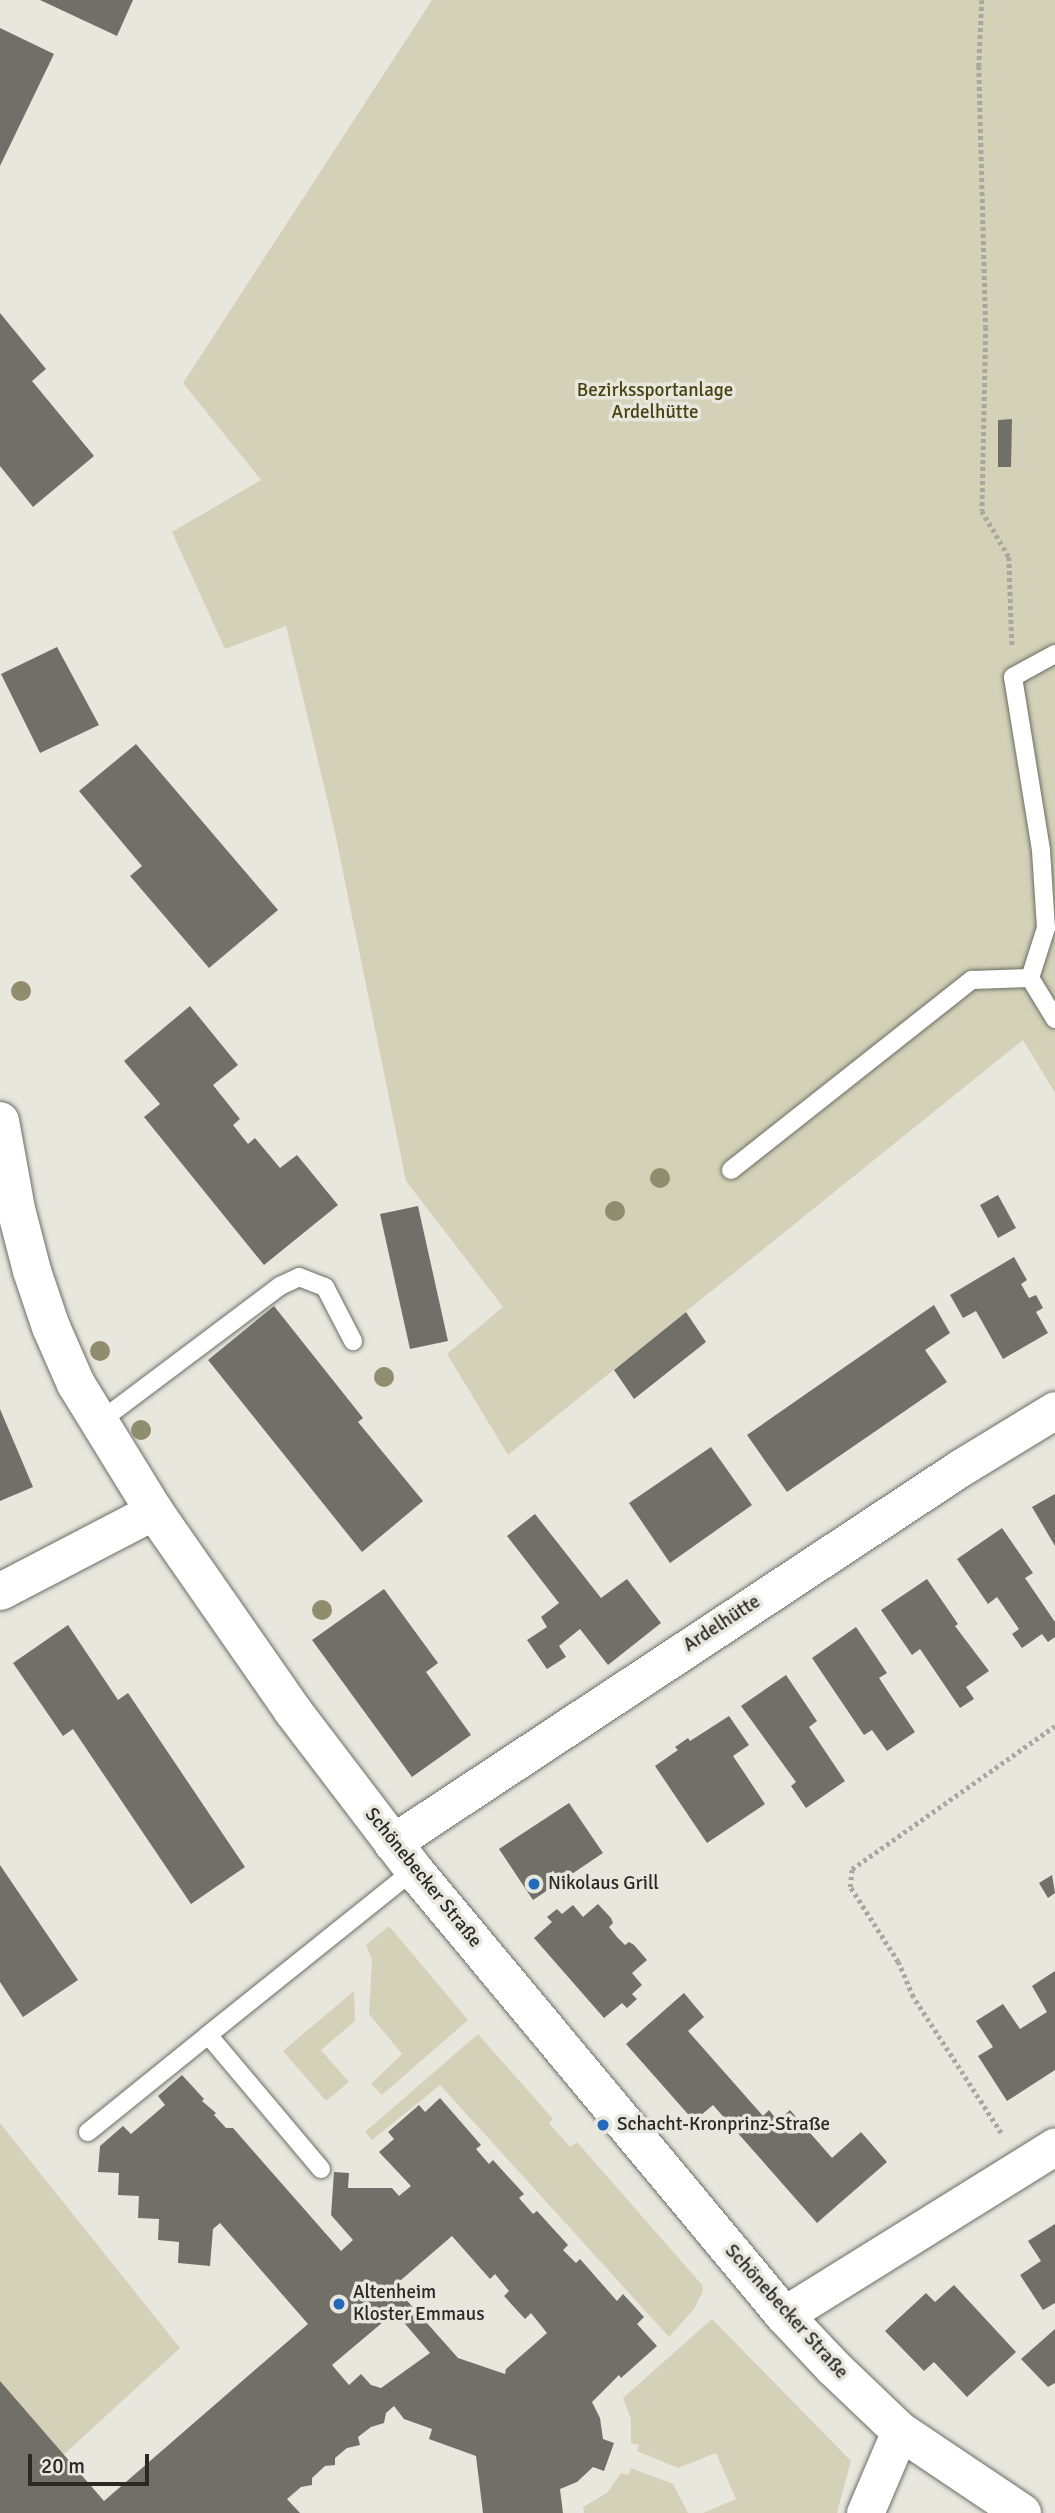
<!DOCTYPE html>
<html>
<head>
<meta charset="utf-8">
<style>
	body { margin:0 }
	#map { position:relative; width:1055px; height:2513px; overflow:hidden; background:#e8e7de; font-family:Signika,sans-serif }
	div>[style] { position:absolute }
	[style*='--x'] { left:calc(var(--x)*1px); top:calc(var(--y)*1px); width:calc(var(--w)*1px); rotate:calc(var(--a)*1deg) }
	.green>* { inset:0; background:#d3d2b8 }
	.building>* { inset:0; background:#717068 }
	.path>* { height:4.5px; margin-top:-2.25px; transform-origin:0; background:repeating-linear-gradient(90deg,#a8a8a0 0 3.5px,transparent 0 7px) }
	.roads { filter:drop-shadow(0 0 2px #6e6d65) drop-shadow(0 0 2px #6e6d65) }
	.lane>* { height:18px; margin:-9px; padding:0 9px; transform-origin:9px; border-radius:9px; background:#fff }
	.street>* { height:37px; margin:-18.5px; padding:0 18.5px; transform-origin:18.5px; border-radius:18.5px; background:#fff }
	.secondary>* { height:38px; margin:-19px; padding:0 19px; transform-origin:19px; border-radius:19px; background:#fff }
	.trees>* { width:20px; height:20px; margin:-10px; border-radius:50%; background:#8f8d6d }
	.dots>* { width:19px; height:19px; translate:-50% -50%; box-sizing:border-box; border:4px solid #e8e7de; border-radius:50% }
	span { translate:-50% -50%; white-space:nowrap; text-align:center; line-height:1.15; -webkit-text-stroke:7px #e8e7de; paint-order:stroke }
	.park-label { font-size:19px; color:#474310 }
	.street-label { font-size:19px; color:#282824 }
	.poi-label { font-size:19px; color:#282824 }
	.left { translate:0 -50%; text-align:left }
	.scale { position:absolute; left:28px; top:2454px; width:121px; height:32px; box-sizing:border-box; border:4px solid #282824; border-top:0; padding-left:9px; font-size:21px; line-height:24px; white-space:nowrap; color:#282824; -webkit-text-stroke:5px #e8e7de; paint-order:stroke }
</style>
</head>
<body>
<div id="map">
	<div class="green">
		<i style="clip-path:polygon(432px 0,1055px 0,1055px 1093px,1023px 1040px,508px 1455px,447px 1354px,503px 1307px,406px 1181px,334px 828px,286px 626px,225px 649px,172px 532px,261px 480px,183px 383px)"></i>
		<i style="clip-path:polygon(389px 1926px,468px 2020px,382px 2095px,371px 2084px,402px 2054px,369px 2014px,372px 1960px,366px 1945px)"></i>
		<i style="clip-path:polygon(354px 1991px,355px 2021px,321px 2050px,349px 2082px,326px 2101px,283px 2051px)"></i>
		<i style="clip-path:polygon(478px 2034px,553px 2119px,549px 2123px,570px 2147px,577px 2142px,702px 2285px,703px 2291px,694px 2309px,669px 2337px,440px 2085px,372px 2140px,365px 2132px)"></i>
		<i style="clip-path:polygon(0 2123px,180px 2348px,0 2513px)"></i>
		<i style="clip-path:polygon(712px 2319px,851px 2461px,837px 2513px,703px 2513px,736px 2499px,716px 2453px,678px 2468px,637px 2451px,639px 2445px,631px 2443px,631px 2419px,623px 2398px)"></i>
		<i style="clip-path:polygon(631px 2468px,673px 2484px,688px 2513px,584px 2513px,583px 2507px,607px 2493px,621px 2473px,628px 2475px)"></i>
	</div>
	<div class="building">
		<i style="clip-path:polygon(40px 0,133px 0,117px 36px)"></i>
		<i style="clip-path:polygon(0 28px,54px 54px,0 166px)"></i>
		<i style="clip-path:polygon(0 313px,46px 369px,32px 381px,94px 456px,33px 507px,0 466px)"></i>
		<i style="clip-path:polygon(1012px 419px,1011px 467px,998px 467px,998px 420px)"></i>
		<i style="clip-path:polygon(57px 647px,99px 725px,40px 753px,1px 674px)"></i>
		<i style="clip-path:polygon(136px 744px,278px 910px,209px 968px,130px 876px,142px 866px,79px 791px)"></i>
		<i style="clip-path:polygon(190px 1006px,238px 1065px,213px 1085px,240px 1119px,233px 1125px,248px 1144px,255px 1138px,280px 1168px,297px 1155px,338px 1205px,264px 1265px,144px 1117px,160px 1104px,124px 1061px)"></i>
		<i style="clip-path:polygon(998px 1195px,1016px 1228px,998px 1238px,980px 1205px)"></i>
		<i style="clip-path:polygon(418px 1206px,448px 1341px,410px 1349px,380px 1214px)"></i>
		<i style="clip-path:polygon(1014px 1257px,1027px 1280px,1021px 1284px,1029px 1298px,1036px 1295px,1043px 1308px,1036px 1312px,1048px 1333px,1003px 1359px,976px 1311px,963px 1318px,950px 1295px)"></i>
		<i style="clip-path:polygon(934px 1305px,950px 1333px,925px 1350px,947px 1382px,787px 1492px,747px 1435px)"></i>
		<i style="clip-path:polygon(274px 1306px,363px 1418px,358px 1422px,423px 1501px,362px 1552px,208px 1360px)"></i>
		<i style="clip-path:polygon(686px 1312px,706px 1342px,634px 1399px,614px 1370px)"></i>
		<i style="clip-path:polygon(0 1409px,33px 1487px,0 1501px)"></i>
		<i style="clip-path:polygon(711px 1447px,752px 1505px,670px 1563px,629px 1503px)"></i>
		<i style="clip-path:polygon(1055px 1494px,1055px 1546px,1032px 1507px)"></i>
		<i style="clip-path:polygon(535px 1514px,601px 1598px,627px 1579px,661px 1623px,608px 1665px,580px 1629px,559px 1646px,566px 1657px,547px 1669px,527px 1640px,547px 1627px,541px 1617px,559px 1603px,507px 1536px)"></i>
		<i style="clip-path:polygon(1002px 1528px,1033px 1573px,1025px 1578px,1055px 1622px,1055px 1637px,1048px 1642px,1042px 1634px,1022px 1648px,1012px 1634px,1019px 1629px,997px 1597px,988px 1604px,957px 1559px)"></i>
		<i style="clip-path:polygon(927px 1579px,958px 1624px,955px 1626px,989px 1671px,966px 1687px,974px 1699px,960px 1708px,920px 1649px,912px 1655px,881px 1610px)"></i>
		<i style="clip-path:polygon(384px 1589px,438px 1663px,426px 1672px,471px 1735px,412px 1777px,312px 1640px)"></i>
		<i style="clip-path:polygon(68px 1625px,118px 1700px,128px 1693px,245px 1867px,191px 1904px,73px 1729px,63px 1736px,13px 1663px)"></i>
		<i style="clip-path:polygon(856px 1627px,887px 1673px,879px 1678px,915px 1732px,887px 1751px,872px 1730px,864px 1735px,812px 1658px)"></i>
		<i style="clip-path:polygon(786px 1675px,817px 1721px,809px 1727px,845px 1781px,806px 1808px,791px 1786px,796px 1782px,741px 1706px)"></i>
		<i style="clip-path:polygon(729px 1716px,749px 1745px,733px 1756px,765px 1804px,707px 1843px,655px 1766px,678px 1750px,675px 1747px,688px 1738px,690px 1741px)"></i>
		<i style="clip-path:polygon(569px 1803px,603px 1853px,533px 1900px,499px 1849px)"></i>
		<i style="clip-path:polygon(0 1865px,78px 1980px,23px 2017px,0 1982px)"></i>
		<i style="clip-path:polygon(1052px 1875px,1055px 1893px,1048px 1898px,1039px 1883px)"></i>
		<i style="clip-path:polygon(598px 1904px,611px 1918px,613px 1923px,609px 1927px,617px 1937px,625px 1945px,629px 1942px,634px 1945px,647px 1960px,632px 1973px,642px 1985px,632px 1994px,637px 1999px,627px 2008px,622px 2003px,604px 2018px,534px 1938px,552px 1922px,547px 1917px,557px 1909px,562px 1914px,573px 1905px,583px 1917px)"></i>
		<i style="clip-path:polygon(1055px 1971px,1055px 2070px,1007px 2101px,978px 2056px,993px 2047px,976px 2021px,1003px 2004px,1020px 2029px,1047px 2012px,1032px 1986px)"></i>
		<i style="clip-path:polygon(684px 1993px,704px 2017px,688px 2031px,763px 2116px,769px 2110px,778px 2121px,790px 2110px,832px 2158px,861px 2132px,887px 2162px,817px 2223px,713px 2105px,694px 2121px,626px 2044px)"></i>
		<i style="clip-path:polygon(evenodd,182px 2075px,204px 2099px,202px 2101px,216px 2113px,214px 2115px,226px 2128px,233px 2128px,341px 2251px,353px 2240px,331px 2215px,334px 2172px,349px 2173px,348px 2188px,392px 2188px,399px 2196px,411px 2186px,379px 2152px,394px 2139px,388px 2132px,419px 2105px,425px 2112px,440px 2098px,481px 2145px,476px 2149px,489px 2164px,493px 2160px,524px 2194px,519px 2198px,533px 2214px,537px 2211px,568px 2245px,563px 2250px,576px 2263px,580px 2259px,617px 2301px,623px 2294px,644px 2317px,637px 2324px,657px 2346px,621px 2378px,619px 2375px,592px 2402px,600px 2418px,603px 2439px,614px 2443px,604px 2471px,593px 2467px,577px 2482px,560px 2489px,563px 2513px,483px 2513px,476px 2456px,429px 2439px,432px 2429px,404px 2419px,394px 2406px,386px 2413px,384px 2423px,371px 2427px,358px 2437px,360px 2445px,347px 2448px,335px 2458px,335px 2465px,325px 2466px,312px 2478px,312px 2485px,301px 2487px,287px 2499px,300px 2513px,0 2513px,0 2381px,104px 2501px,308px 2324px,220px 2223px,213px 2229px,210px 2266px,178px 2263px,179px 2242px,158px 2240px,159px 2219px,138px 2218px,139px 2196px,118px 2195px,119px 2173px,98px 2172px,100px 2146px,123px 2126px,131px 2134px,165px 2105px,158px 2096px,182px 2075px,452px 2236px,490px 2279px,495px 2274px,509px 2291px,504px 2296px,525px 2319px,531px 2313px,547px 2333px,506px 2369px,505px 2374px,458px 2358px,394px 2286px,452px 2236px,182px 2075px,395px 2312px,430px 2353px,381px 2388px,371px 2385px,361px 2374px,349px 2385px,332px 2365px,395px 2312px)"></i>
		<i style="clip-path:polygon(1055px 2224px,1055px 2303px,1043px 2310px,1020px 2275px,1041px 2261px,1028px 2241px)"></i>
		<i style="clip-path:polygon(954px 2285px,1016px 2352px,967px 2397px,934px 2362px,924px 2371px,885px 2331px,926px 2293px,935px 2302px)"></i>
		<i style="clip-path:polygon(1055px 2329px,1055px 2383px,1048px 2387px,1021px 2359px)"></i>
	</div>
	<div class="path">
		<i style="--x:982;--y:0;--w:66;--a:92.6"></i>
		<i style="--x:979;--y:66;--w:261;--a:88.5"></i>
		<i style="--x:986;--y:327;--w:184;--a:91.2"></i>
		<i style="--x:982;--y:511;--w:53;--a:59.6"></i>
		<i style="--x:1009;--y:557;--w:88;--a:88"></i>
		<i style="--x:1001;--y:2133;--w:162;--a:-122.9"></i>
		<i style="--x:913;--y:1997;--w:38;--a:-113"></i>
		<i style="--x:898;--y:1962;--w:89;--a:-122.6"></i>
		<i style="--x:850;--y:1887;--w:18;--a:-84"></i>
		<i style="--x:852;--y:1869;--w:248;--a:-35.2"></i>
	</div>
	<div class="roads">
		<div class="lane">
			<i style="--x:1030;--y:978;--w:52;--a:-72.3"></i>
			<i style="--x:1046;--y:928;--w:78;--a:-93.7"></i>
			<i style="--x:1041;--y:850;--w:175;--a:-99.2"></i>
			<i style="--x:1013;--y:677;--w:48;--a:-28.7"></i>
			<i style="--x:731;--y:1170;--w:307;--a:-38.3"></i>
			<i style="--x:972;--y:980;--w:58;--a:-2"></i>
			<i style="--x:1030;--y:978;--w:48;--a:58.6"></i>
			<i style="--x:99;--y:1422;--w:226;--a:-36.9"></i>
			<i style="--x:280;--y:1286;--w:21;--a:-25"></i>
			<i style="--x:299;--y:1277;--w:28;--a:21"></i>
			<i style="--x:325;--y:1287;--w:61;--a:62.6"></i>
			<i style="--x:88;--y:2132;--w:154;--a:-38.9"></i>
			<i style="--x:321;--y:2169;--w:175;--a:-130.1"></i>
			<i style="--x:208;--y:2035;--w:264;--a:-38.7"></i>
		</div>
		<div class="street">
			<i style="--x:0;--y:1591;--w:174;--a:-27.5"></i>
			<i style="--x:392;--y:1843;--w:681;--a:-33.43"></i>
			<i style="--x:960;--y:1468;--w:111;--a:-31.4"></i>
			<i style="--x:784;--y:2315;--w:319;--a:-31.9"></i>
			<i style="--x:865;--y:2513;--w:89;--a:-66.9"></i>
		</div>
		<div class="secondary">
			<i style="--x:0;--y:1121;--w:89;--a:79.7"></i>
			<i style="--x:16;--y:1209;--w:64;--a:75.5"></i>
			<i style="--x:32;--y:1271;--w:59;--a:71.3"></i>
			<i style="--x:51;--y:1327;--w:62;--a:66.3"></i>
			<i style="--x:76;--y:1384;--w:149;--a:58.4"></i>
			<i style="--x:154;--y:1511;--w:244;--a:55.2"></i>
			<i style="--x:293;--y:1711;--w:200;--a:52.7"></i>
			<i style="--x:414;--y:1870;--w:579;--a:50.26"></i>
			<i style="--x:784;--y:2315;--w:73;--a:46.7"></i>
			<i style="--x:834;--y:2368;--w:91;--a:43.7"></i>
			<i style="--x:900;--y:2431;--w:147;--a:33.9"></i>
		</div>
	</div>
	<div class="trees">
		<i style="left:21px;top:991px"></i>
		<i style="left:660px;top:1178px"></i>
		<i style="left:615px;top:1211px"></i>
		<i style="left:100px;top:1351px"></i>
		<i style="left:384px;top:1377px"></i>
		<i style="left:141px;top:1430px"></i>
		<i style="left:322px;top:1610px"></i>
	</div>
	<div class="dots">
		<i style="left:534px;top:1884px;background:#246aba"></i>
		<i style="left:603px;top:2125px;background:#246aba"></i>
		<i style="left:339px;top:2304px;background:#246aba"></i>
	</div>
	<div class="park-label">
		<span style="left:655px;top:402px">Bezirkssportanlage<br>Ardelhütte</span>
	</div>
	<div class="street-label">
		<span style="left:722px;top:1624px;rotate:-33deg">Ardelhütte</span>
		<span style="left:423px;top:1878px;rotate:51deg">Schönebecker Straße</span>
		<span style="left:786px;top:2312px;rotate:48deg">Schönebecker Straße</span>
	</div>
	<div class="poi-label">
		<span class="left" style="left:548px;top:1884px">Nikolaus Grill</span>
		<span class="left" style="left:617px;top:2125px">Schacht-Kronprinz-Straße</span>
		<span class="left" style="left:353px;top:2304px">Altenheim<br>Kloster Emmaus</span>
	</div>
	<div class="scale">20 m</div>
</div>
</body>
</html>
